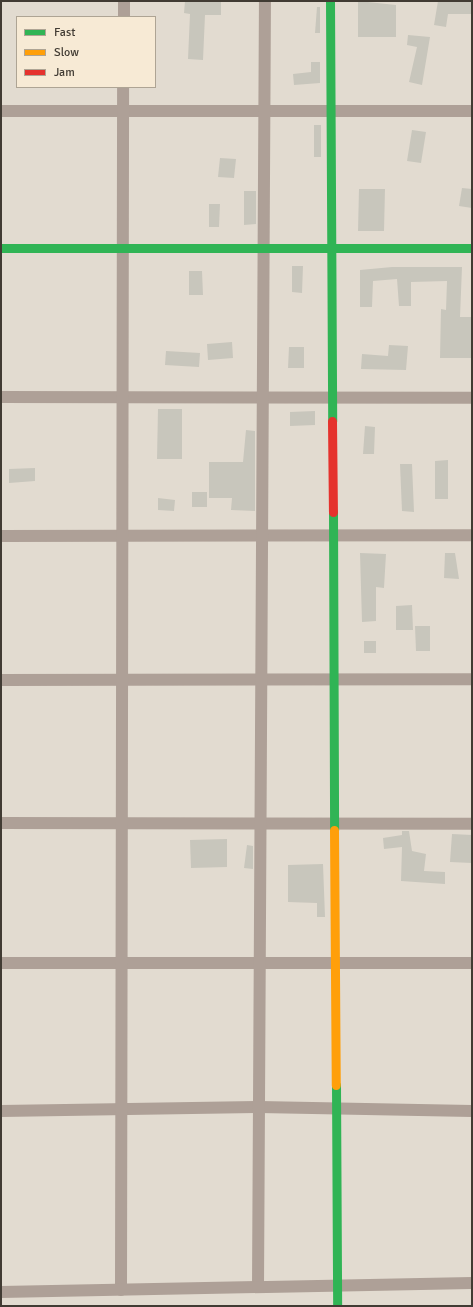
<!DOCTYPE html>
<html>
<head>
<meta charset="utf-8">
<style>
	body { margin:0 }
	#map { position:relative; width:473px; height:1307px; overflow:hidden; background:#e2dbd0; font-family:Signika,sans-serif }
	div>[style] { position:absolute }
	[style*='--x'] { left:calc(var(--x)*1px); top:calc(var(--y)*1px); width:calc(var(--w)*1px); rotate:calc(var(--a)*1deg) }
	.building>* { inset:0; background:#c8c6bc }
	.street>* { height:12px; margin:-6px; padding:0 6px; transform-origin:6px; border-radius:6px; background:#aea097 }
	.fast>* { height:9px; margin:-4.5px; padding:0 4.5px; transform-origin:4.5px; border-radius:4.5px; background:#30b455 }
	.slow>* { height:9px; margin:-4.5px; padding:0 4.5px; transform-origin:4.5px; border-radius:4.5px; background:#ff9f0a }
	.jam>* { height:9px; margin:-4.5px; padding:0 4.5px; transform-origin:4.5px; border-radius:4.5px; background:#e5322d }
	span { translate:-50% -50%; white-space:nowrap; text-align:center; line-height:1.15; -webkit-text-stroke:3px #f7ead5; paint-order:stroke }
	.frame { position:absolute; inset:0; border:2px solid #413b33; pointer-events:none }
	.legend { position:absolute; left:16px; top:16px; width:140px; height:72px; box-sizing:border-box; background:#f7ead5; border:1px solid #aea494; margin:0; padding:5px 7px; list-style:none; font-size:12px; color:#413b33 }
	.legend li { display:flex; align-items:center; gap:8px; height:20px }
	.legend b { width:20px; border:1px solid #aea494 }
</style>
</head>
<body>
<div id="map">
	<div class="building">
		<i style="clip-path:polygon(185px 1px,221px 1px,221px 15px,205px 15px,203px 60px,188px 59px,190px 14px,184px 13px)"></i>
		<i style="clip-path:polygon(358px 1px,396px 5px,396px 37px,358px 37px)"></i>
		<i style="clip-path:polygon(438px 1px,472px 1px,472px 14px,448px 14px,446px 27px,434px 25px)"></i>
		<i style="clip-path:polygon(317px 7px,320px 7px,320px 33px,315px 33px)"></i>
		<i style="clip-path:polygon(408px 35px,430px 37px,422px 85px,409px 82px,417px 47px,407px 45px)"></i>
		<i style="clip-path:polygon(311px 62px,320px 62px,320px 83px,294px 85px,293px 74px,311px 72px)"></i>
		<i style="clip-path:polygon(314px 125px,321px 125px,321px 157px,314px 157px)"></i>
		<i style="clip-path:polygon(412px 130px,426px 132px,421px 163px,407px 161px)"></i>
		<i style="clip-path:polygon(220px 158px,236px 159px,234px 178px,218px 177px)"></i>
		<i style="clip-path:polygon(462px 188px,472px 189px,472px 208px,459px 206px)"></i>
		<i style="clip-path:polygon(359px 189px,385px 189px,384px 231px,358px 231px)"></i>
		<i style="clip-path:polygon(244px 191px,256px 191px,256px 224px,244px 225px)"></i>
		<i style="clip-path:polygon(209px 204px,220px 204px,219px 227px,209px 227px)"></i>
		<i style="clip-path:polygon(292px 266px,303px 266px,302px 293px,292px 292px)"></i>
		<i style="clip-path:polygon(392px 267px,462px 267px,460px 317px,472px 317px,472px 358px,440px 358px,441px 309px,446px 310px,447px 281px,411px 282px,411px 306px,399px 306px,397px 279px,373px 281px,372px 307px,360px 307px,360px 270px)"></i>
		<i style="clip-path:polygon(189px 271px,202px 271px,203px 295px,189px 295px)"></i>
		<i style="clip-path:polygon(232px 342px,233px 358px,208px 360px,207px 344px)"></i>
		<i style="clip-path:polygon(389px 345px,408px 346px,406px 370px,361px 369px,362px 354px,388px 356px)"></i>
		<i style="clip-path:polygon(289px 347px,304px 347px,304px 368px,288px 368px)"></i>
		<i style="clip-path:polygon(166px 351px,200px 353px,199px 367px,165px 365px)"></i>
		<i style="clip-path:polygon(158px 409px,182px 409px,182px 459px,157px 459px)"></i>
		<i style="clip-path:polygon(315px 411px,315px 425px,290px 426px,290px 412px)"></i>
		<i style="clip-path:polygon(365px 426px,375px 427px,374px 454px,363px 454px)"></i>
		<i style="clip-path:polygon(246px 430px,255px 431px,255px 511px,231px 510px,232px 498px,209px 498px,209px 462px,243px 462px)"></i>
		<i style="clip-path:polygon(448px 460px,448px 499px,435px 499px,435px 461px)"></i>
		<i style="clip-path:polygon(400px 464px,412px 464px,414px 512px,402px 511px)"></i>
		<i style="clip-path:polygon(35px 468px,35px 481px,9px 483px,9px 469px)"></i>
		<i style="clip-path:polygon(192px 492px,207px 492px,207px 507px,192px 507px)"></i>
		<i style="clip-path:polygon(158px 498px,175px 500px,174px 511px,158px 510px)"></i>
		<i style="clip-path:polygon(360px 553px,386px 554px,384px 588px,376px 587px,376px 621px,362px 622px)"></i>
		<i style="clip-path:polygon(445px 553px,455px 553px,459px 579px,444px 578px)"></i>
		<i style="clip-path:polygon(412px 605px,413px 630px,396px 630px,396px 606px)"></i>
		<i style="clip-path:polygon(415px 626px,430px 626px,430px 651px,416px 651px)"></i>
		<i style="clip-path:polygon(364px 641px,376px 641px,376px 653px,364px 653px)"></i>
		<i style="clip-path:polygon(402px 831px,409px 831px,412px 851px,426px 854px,424px 871px,445px 872px,445px 884px,401px 881px,402px 847px,384px 849px,383px 838px,402px 835px)"></i>
		<i style="clip-path:polygon(452px 834px,472px 835px,472px 863px,450px 862px)"></i>
		<i style="clip-path:polygon(227px 839px,227px 867px,191px 868px,190px 840px)"></i>
		<i style="clip-path:polygon(247px 845px,253px 846px,253px 869px,244px 868px)"></i>
		<i style="clip-path:polygon(323px 864px,325px 917px,317px 917px,317px 903px,288px 902px,288px 865px)"></i>
	</div>
	<div class="street">
		<i style="--x:124;--y:17;--w:16;--a:-90"></i>
		<i style="--x:1;--y:111;--w:471;--a:0"></i>
		<i style="--x:1;--y:397;--w:471;--a:0.1"></i>
		<i style="--x:1;--y:536;--w:471;--a:-0.1"></i>
		<i style="--x:1;--y:680;--w:471;--a:-0.1"></i>
		<i style="--x:1;--y:823;--w:471;--a:0.1"></i>
		<i style="--x:1;--y:963;--w:471;--a:0"></i>
		<i style="--x:1;--y:1111;--w:258;--a:-0.9"></i>
		<i style="--x:259;--y:1107;--w:213;--a:1.1"></i>
		<i style="--x:258;--y:1287;--w:1286;--a:-89.69"></i>
		<i style="--x:121;--y:1290;--w:1203;--a:-89.9"></i>
		<i style="--x:1;--y:1292;--w:471;--a:-1.1"></i>
	</div>
	<div class="fast">
		<i style="--x:330;--y:1;--w:420;--a:89.7"></i>
		<i style="--x:1;--y:248;--w:471;--a:0"></i>
		<i style="--x:333;--y:512;--w:318;--a:89.8"></i>
		<i style="--x:336;--y:1085;--w:221;--a:89.7"></i>
	</div>
	<div class="slow">
		<i style="--x:334;--y:830;--w:255;--a:89.6"></i>
	</div>
	<div class="jam">
		<i style="--x:332;--y:421;--w:91;--a:89.4"></i>
	</div>
	<div class="frame"></div>
	<ul class="legend">
	<li><b style="height:5px;background:#30b455"></b>Fast</li>
	<li><b style="height:5px;background:#ff9f0a"></b>Slow</li>
	<li><b style="height:5px;background:#e5322d"></b>Jam</li>
	</ul>
</div>
</body>
</html>
